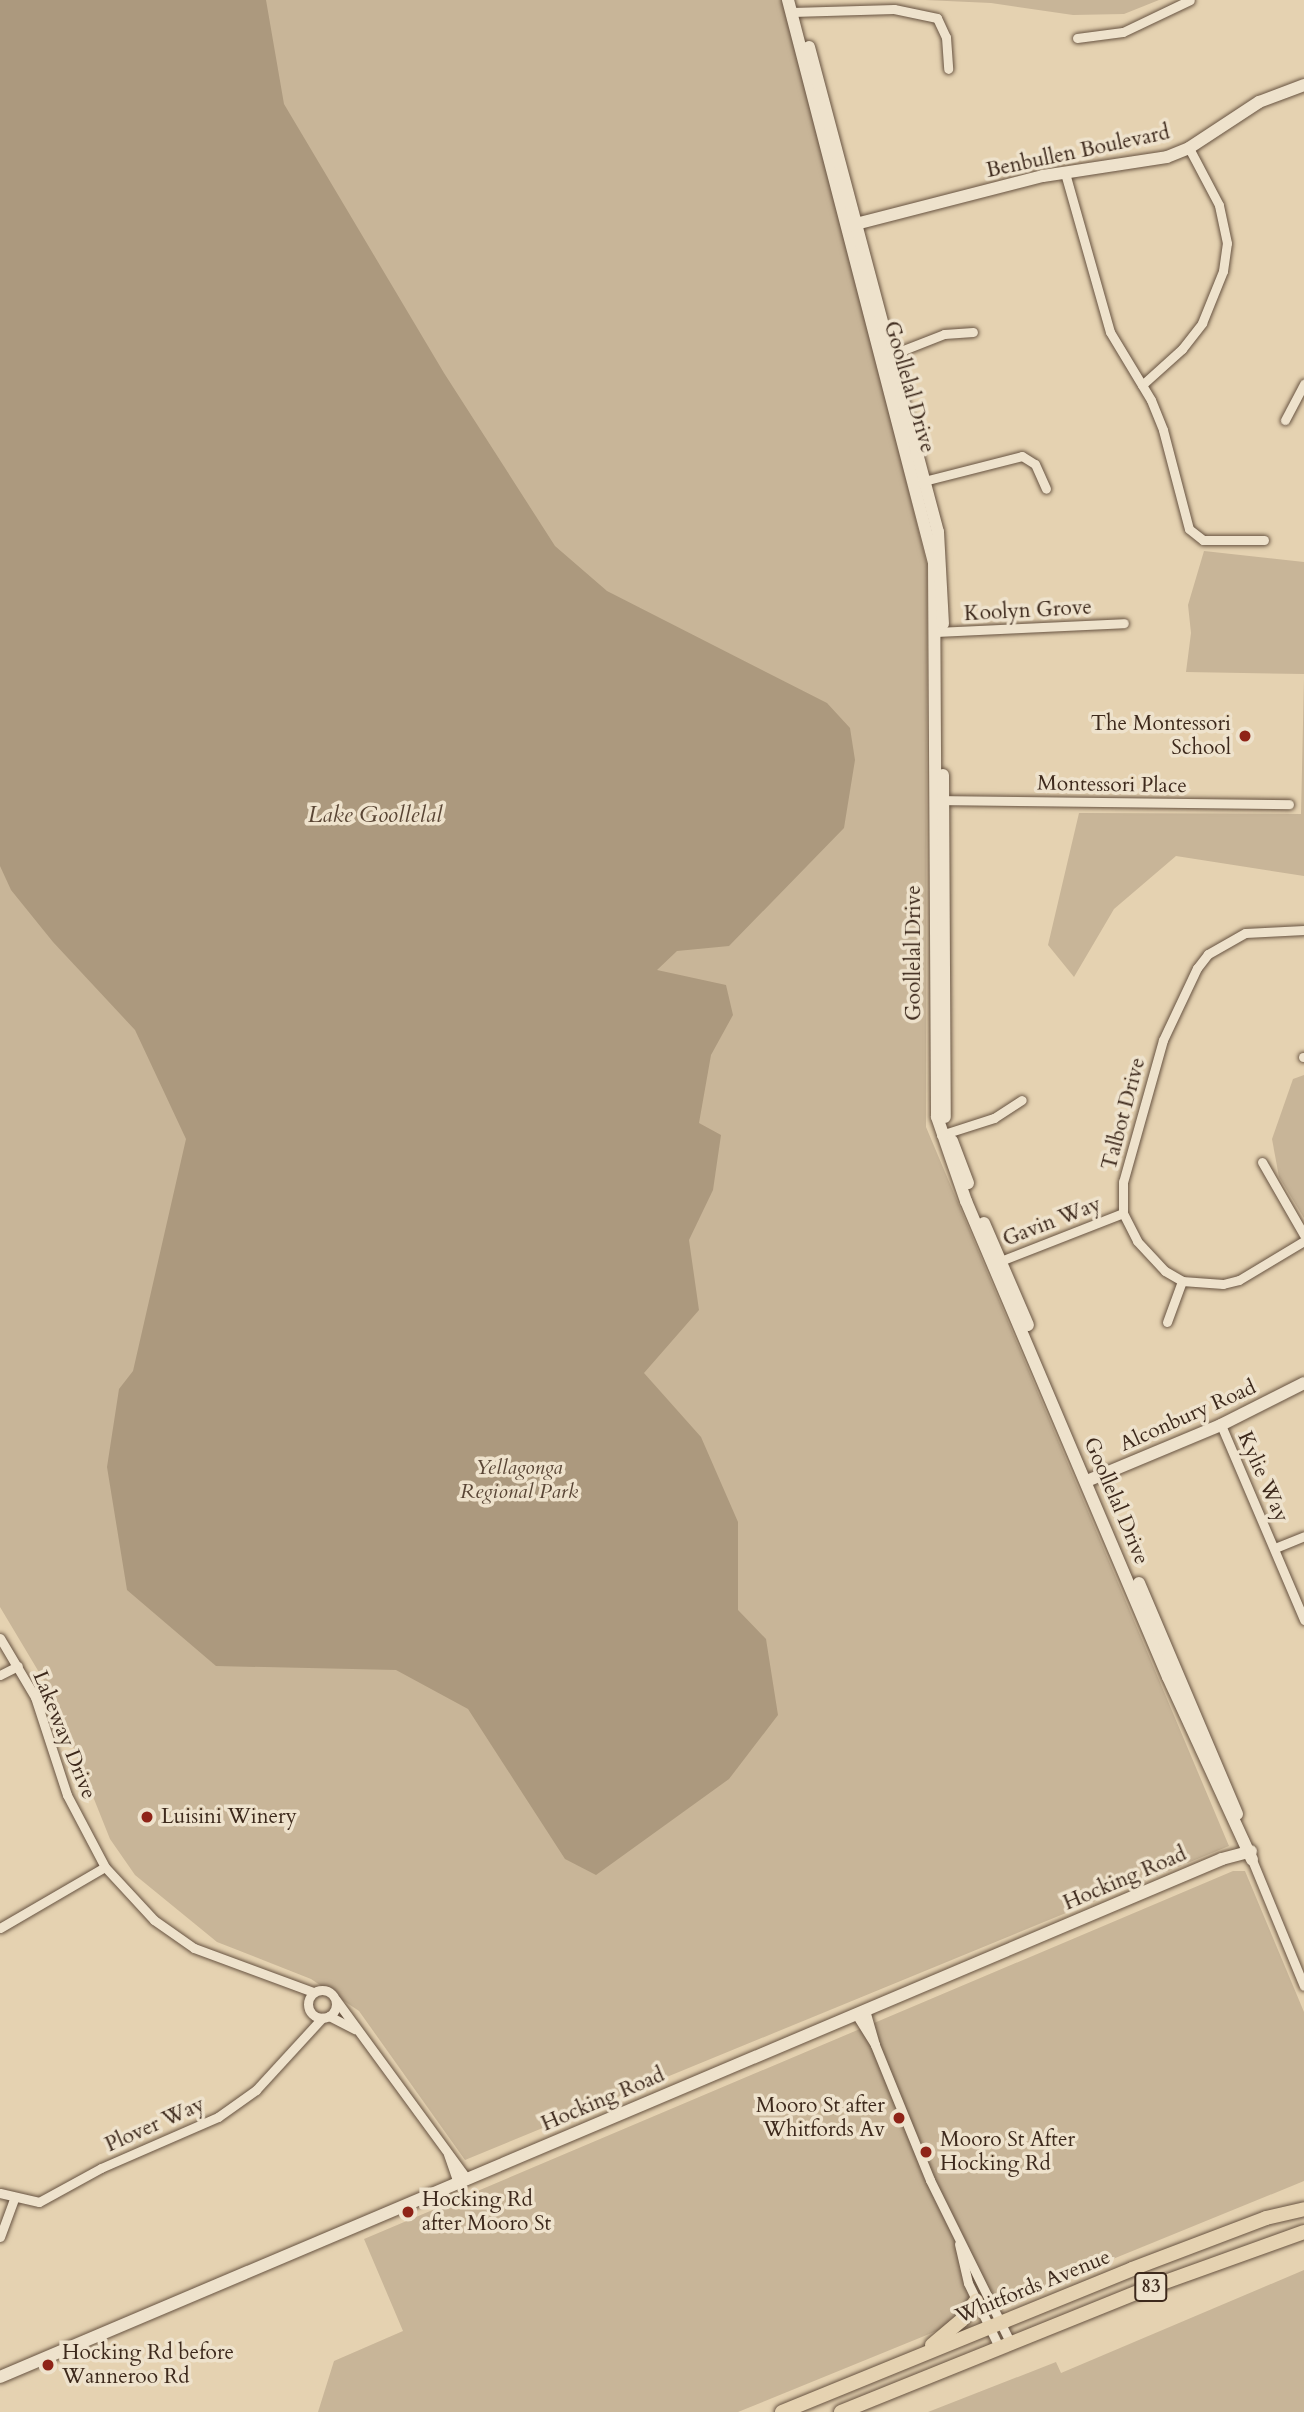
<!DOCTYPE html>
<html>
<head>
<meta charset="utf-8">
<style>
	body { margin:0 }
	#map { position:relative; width:1304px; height:2412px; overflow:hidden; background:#e5d2b1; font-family:Cardo,serif }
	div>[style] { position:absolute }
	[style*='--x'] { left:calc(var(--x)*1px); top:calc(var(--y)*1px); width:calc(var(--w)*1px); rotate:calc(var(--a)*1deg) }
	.green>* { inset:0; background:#c8b598 }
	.water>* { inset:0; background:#ac997e }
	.roads { filter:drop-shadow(0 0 2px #675341) drop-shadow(0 0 2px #675341) }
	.street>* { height:9px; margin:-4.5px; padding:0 4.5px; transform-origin:4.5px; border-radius:4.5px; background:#eee2cc }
	.street>.ring { margin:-4.5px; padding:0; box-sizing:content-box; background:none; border:9px solid #eee2cc; border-radius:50% }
	.secondary>* { height:12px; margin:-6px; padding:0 6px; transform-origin:6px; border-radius:6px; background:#eee2cc }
	.primary>* { height:14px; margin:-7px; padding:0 7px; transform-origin:7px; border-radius:7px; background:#e5d2b1 }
	.dots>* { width:19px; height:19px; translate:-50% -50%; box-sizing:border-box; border:4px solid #eee2cc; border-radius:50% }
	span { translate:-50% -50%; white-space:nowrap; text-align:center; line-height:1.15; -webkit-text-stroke:7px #eee2cc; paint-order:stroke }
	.shield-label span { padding:2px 5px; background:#eee2cc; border:2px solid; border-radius:5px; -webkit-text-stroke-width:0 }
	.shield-label { font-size:19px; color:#3d291c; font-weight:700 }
	.street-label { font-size:21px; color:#3d291c }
	.poi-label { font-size:21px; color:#3d291c }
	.right { translate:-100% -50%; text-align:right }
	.left { translate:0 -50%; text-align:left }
	.park-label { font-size:21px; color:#594535; font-style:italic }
	.water-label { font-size:23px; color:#594534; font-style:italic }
</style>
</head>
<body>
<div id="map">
	<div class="green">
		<i style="clip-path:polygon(0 0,787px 0,927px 565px,926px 1127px,1229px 1846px,465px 2160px,359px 2011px,311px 1979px,217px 1942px,135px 1875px,110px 1839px,52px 1694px,0 1607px)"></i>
		<i style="clip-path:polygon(925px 0,1159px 0,1124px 14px,1073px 15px,991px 3px)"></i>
		<i style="clip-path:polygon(1204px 551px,1304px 562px,1304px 674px,1186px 672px,1191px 633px,1188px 605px)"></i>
		<i style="clip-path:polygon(1304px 678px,1304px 876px,1176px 856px,1114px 909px,1074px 977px,1048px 945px,1079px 813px,1301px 814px)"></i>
		<i style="clip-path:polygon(1304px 1075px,1304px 1218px,1279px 1177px,1272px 1139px,1293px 1079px)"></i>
		<i style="clip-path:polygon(1233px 1871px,1245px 1871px,1304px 2012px,1304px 2181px,738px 2412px,318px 2412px,334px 2361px,403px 2331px,364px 2239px)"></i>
		<i style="clip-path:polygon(1304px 2270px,1304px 2412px,928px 2412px,1056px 2362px,1061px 2373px)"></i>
	</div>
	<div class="water">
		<i style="clip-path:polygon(0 0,266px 0,284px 104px,444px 373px,555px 546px,607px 591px,827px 703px,850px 728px,855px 760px,844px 828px,729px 946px,677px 951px,657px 970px,726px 985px,733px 1015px,711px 1055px,699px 1123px,721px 1135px,713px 1190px,689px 1240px,699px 1310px,644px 1373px,701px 1437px,738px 1522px,738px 1610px,766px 1639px,778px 1715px,729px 1779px,596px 1875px,565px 1859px,468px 1709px,396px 1670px,216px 1666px,127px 1590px,107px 1467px,119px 1389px,133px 1371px,186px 1139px,135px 1030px,53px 942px,11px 890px,0 866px)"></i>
	</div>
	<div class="roads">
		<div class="street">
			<i style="--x:792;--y:12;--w:102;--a:-1.7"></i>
			<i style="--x:894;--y:9;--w:44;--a:11.8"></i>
			<i style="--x:937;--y:18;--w:21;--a:65"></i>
			<i style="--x:946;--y:37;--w:32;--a:86"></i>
			<i style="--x:1077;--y:38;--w:46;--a:-7.4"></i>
			<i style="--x:1123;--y:32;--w:74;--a:-25.5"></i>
			<i style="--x:1065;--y:173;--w:165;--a:74.2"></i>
			<i style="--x:1110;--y:332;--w:79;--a:58.9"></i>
			<i style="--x:1151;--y:400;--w:32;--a:68"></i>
			<i style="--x:1163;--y:430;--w:102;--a:75.3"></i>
			<i style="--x:1189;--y:529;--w:18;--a:38"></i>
			<i style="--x:1203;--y:540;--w:61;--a:0"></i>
			<i style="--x:888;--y:356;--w:60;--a:-21.4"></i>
			<i style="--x:944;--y:334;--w:29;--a:-4"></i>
			<i style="--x:1142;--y:385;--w:54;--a:-42"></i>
			<i style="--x:1182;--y:349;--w:33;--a:-52"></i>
			<i style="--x:1202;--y:323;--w:56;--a:-68"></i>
			<i style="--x:1223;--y:271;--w:28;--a:-82"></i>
			<i style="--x:1227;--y:243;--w:39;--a:-102"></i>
			<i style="--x:1219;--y:205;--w:64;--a:-117.8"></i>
			<i style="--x:1285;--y:420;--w:41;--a:-62.2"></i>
			<i style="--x:920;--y:482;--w:105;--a:-14.3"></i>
			<i style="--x:1022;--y:456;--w:15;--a:32"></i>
			<i style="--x:1035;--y:464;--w:27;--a:66"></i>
			<i style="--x:935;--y:632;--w:189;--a:-2.7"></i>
			<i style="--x:937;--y:800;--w:352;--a:0.7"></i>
			<i style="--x:1304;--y:930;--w:59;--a:177.1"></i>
			<i style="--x:1245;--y:933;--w:43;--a:150.4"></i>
			<i style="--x:1208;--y:954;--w:18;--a:128"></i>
			<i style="--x:1197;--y:968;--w:80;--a:115.3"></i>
			<i style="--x:1163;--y:1040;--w:148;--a:105.7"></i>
			<i style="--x:1123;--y:1182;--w:31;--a:90"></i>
			<i style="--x:1123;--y:1213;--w:31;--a:63"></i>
			<i style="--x:1137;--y:1241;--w:41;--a:47"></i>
			<i style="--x:1165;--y:1271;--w:20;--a:30"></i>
			<i style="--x:1182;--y:1281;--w:41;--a:4.2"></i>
			<i style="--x:1223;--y:1284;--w:16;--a:-14"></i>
			<i style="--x:1239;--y:1280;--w:76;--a:-31"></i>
			<i style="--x:1303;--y:1057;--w:1;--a:0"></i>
			<i style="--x:941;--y:1135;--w:56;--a:-17.8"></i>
			<i style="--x:994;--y:1118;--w:33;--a:-33"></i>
			<i style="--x:1262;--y:1162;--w:84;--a:60.1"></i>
			<i style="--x:998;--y:1262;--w:134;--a:-21.4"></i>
			<i style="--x:1167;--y:1322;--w:44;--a:-69.9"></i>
			<i style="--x:1221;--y:1425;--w:212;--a:66.9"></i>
			<i style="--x:1275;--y:1548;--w:31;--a:-22"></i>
			<i style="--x:0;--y:1638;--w:69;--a:59.3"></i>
			<i style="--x:35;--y:1697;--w:103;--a:71.9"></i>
			<i style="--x:67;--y:1795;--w:81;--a:62.2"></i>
			<i style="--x:105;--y:1867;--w:72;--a:47.2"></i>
			<i style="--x:154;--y:1920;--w:49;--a:35"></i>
			<i style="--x:194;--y:1948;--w:127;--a:20.3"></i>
			<i style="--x:0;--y:1675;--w:20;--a:-27"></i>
			<i style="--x:1252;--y:1860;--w:136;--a:67.6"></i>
			<i style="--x:0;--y:1928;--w:121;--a:-30.2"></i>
			<i class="ring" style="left:308px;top:1990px;width:19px;height:19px"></i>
			<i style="--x:336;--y:2000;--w:222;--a:53.8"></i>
			<i style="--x:865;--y:2010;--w:36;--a:74"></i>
			<i style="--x:875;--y:2045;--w:146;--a:67.8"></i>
			<i style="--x:930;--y:2180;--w:183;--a:63.7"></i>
			<i style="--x:856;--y:2014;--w:36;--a:58"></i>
			<i style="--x:329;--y:2016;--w:29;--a:27"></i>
			<i style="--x:448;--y:2154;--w:31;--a:71"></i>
			<i style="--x:0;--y:2193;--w:40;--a:13"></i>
			<i style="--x:39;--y:2202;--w:71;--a:-28.7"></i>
			<i style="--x:101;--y:2168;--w:128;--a:-23.6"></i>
			<i style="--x:218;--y:2117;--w:47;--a:-35.4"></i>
			<i style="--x:256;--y:2090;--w:98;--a:-47.5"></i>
			<i style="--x:0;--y:2237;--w:40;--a:-69.8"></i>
			<i style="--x:959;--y:2244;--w:40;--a:77"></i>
			<i style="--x:968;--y:2283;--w:73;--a:64.1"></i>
		</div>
		<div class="secondary">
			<i style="--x:788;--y:0;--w:582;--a:75.46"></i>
			<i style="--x:934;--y:563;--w:554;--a:89.69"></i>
			<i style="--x:937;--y:1117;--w:89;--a:71"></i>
			<i style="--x:966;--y:1201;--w:517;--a:67.01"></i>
			<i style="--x:1168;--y:1677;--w:201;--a:65.3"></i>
			<i style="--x:809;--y:47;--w:502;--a:75.11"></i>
			<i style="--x:938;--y:532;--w:92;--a:86.9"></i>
			<i style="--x:848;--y:226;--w:201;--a:-14.4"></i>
			<i style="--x:1043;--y:176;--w:125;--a:-8.7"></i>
			<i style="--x:1167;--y:157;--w:24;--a:-22"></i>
			<i style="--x:1189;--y:148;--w:84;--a:-33.3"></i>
			<i style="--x:1259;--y:102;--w:48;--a:-20.7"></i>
			<i style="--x:943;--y:775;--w:342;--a:89.7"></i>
			<i style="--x:952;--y:1141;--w:45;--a:69.1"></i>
			<i style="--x:984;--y:1223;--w:111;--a:66.7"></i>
			<i style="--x:1087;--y:1481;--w:145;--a:-22.7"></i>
			<i style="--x:1221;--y:1425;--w:93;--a:-26.8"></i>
			<i style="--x:1139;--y:1583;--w:251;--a:67"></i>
			<i style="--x:0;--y:2377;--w:1327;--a:-22.97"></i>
			<i style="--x:1222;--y:1859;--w:30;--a:-15"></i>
		</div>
		<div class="primary">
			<i style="--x:932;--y:2345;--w:39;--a:-40"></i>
			<i style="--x:962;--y:2320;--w:24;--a:-54"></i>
			<i style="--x:782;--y:2412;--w:378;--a:-22.2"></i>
			<i style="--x:1132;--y:2269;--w:143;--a:-20.8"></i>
			<i style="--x:1266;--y:2218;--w:39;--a:-13"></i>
			<i style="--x:841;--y:2412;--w:323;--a:-22"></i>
			<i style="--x:1140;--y:2291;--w:174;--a:-19.8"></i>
		</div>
	</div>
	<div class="dots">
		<i style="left:1245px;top:736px;background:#8f2418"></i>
		<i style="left:147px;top:1817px;background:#8f2418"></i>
		<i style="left:899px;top:2118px;background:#8f2418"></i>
		<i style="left:926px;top:2152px;background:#8f2418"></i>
		<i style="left:408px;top:2212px;background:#8f2418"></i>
		<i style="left:48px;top:2365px;background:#8f2418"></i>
	</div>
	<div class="shield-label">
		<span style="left:1151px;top:2287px">83</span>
	</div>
	<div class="street-label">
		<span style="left:1078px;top:152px;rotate:-12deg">Benbullen Boulevard</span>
		<span style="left:909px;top:387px;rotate:74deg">Goollelal Drive</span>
		<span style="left:1028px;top:611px;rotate:-3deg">Koolyn Grove</span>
		<span style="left:1112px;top:785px;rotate:1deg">Montessori Place</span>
		<span style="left:914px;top:953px;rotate:-90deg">Goollelal Drive</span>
		<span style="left:1124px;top:1114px;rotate:-75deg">Talbot Drive</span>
		<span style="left:1052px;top:1222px;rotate:-21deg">Gavin Way</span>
		<span style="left:1188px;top:1416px;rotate:-24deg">Alconbury Road</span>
		<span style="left:1263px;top:1477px;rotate:66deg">Kylie Way</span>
		<span style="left:1116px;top:1501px;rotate:67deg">Goollelal Drive</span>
		<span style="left:64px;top:1735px;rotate:68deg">Lakeway Drive</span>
		<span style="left:1125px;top:1879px;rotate:-23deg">Hocking Road</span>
		<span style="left:603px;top:2100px;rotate:-23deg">Hocking Road</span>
		<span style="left:155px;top:2125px;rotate:-24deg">Plover Way</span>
		<span style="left:1033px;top:2287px;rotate:-22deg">Whitfords Avenue</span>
	</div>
	<div class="poi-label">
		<span class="right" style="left:1231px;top:736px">The Montessori<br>School</span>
		<span class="left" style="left:161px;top:1817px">Luisini Winery</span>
		<span class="right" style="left:885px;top:2118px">Mooro St after<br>Whitfords Av</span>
		<span class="left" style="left:940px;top:2152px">Mooro St After<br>Hocking Rd</span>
		<span class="left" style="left:422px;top:2212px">Hocking Rd<br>after Mooro St</span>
		<span class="left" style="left:62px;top:2365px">Hocking Rd before<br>Wanneroo Rd</span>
	</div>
	<div class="park-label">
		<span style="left:519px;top:1480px">Yellagonga<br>Regional Park</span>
	</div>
	<div class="water-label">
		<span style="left:375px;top:815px">Lake Goollelal</span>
	</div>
</div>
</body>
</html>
